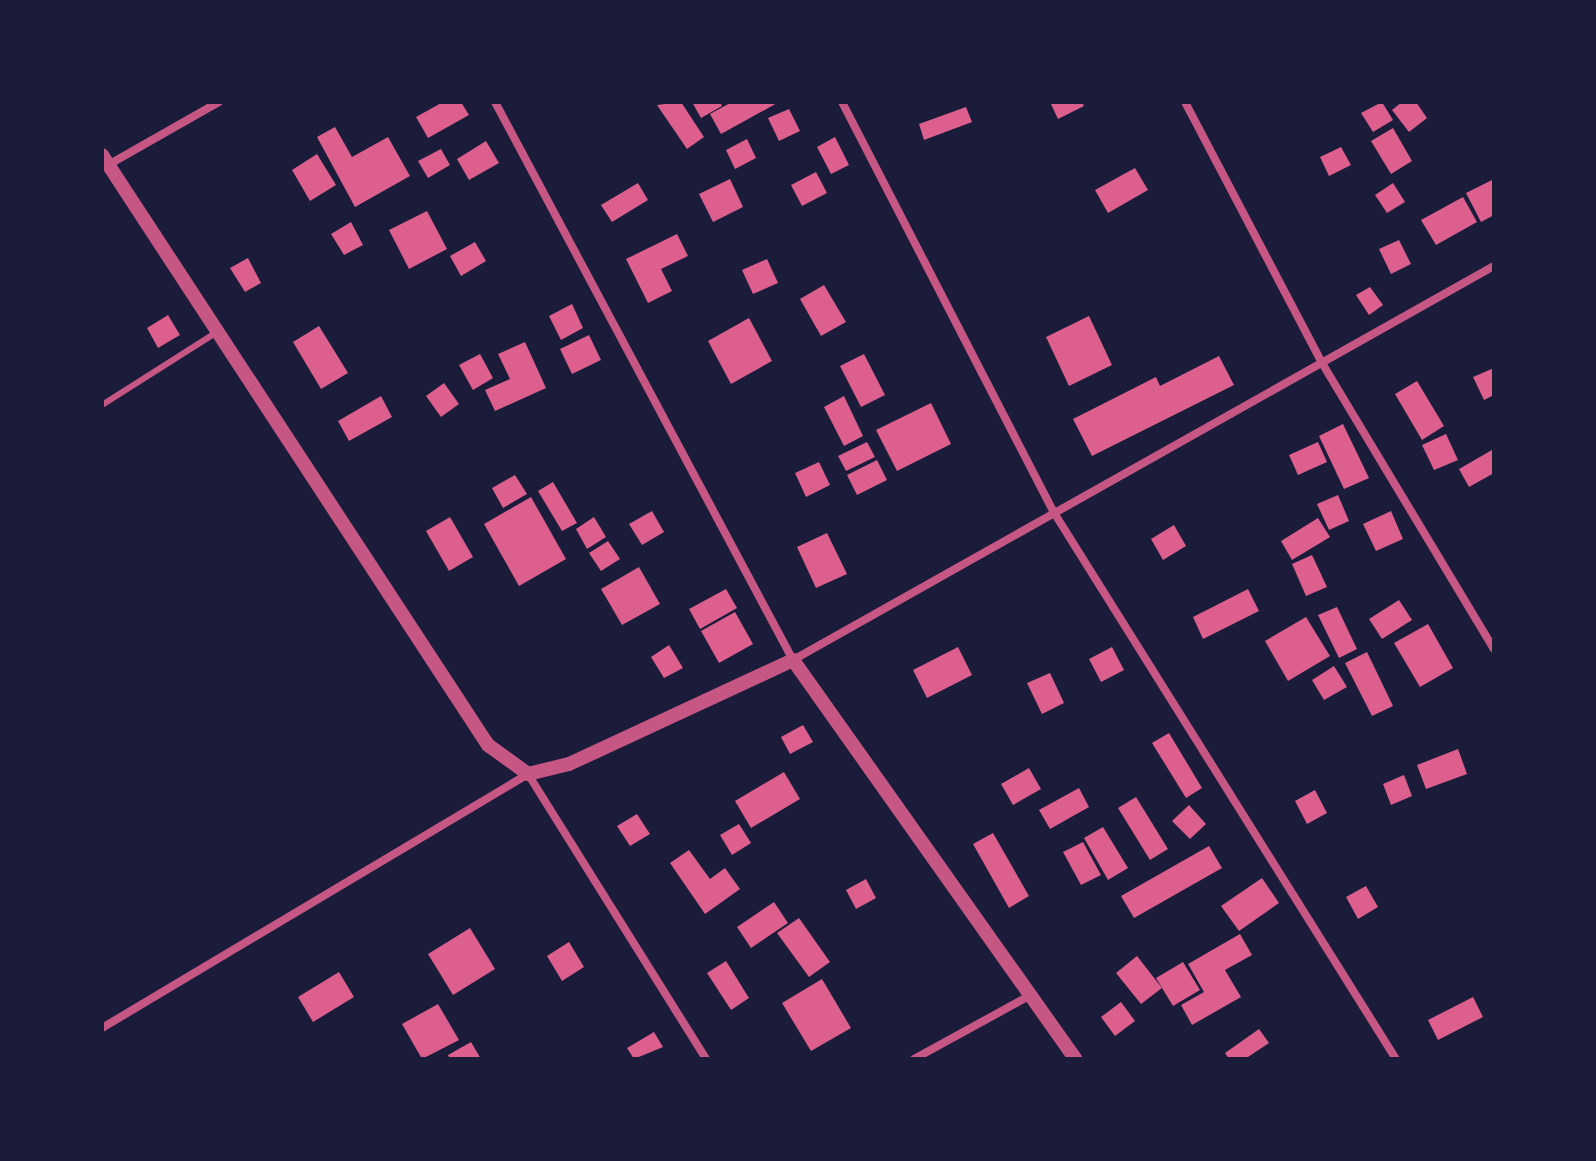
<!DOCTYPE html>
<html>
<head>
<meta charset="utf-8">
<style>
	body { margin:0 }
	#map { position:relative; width:1596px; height:1161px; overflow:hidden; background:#1b1b3a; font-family:"IBM Plex Serif",serif }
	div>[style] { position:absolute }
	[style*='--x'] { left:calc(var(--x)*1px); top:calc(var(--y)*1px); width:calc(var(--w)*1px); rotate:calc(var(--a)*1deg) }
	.building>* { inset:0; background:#dd5f8e }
	.service>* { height:6px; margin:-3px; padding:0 3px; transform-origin:3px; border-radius:3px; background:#c65784 }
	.minor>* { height:8px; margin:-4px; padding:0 4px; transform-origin:4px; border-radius:4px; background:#c65784 }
	.tertiary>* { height:14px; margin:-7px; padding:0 7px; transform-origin:7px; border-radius:7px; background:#c65784 }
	span { translate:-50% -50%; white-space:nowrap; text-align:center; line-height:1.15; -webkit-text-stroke:8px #1b1b3a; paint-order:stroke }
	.frame { position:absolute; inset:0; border:104px solid #1b1b3a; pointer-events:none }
</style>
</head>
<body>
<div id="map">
	<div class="building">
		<i style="clip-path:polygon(443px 102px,461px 102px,469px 115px,428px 138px,416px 117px)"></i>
		<i style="clip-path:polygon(681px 102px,704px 137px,687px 149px,657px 105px)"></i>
		<i style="clip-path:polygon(692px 102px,720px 102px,722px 106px,701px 118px)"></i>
		<i style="clip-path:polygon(732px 102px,779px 102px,721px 134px,710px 114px)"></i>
		<i style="clip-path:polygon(1050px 102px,1082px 102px,1084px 106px,1058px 119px)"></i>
		<i style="clip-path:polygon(1382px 102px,1393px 120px,1373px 132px,1361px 113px)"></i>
		<i style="clip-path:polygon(1402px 102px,1416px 102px,1427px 118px,1409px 132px,1392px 110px)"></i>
		<i style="clip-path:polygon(966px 107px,972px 122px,924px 140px,919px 124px)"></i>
		<i style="clip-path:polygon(789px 109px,800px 131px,779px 141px,768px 118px)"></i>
		<i style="clip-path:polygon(335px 127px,352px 157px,388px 137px,410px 176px,355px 207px,317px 137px)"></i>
		<i style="clip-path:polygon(1393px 128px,1412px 161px,1391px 174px,1371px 141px)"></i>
		<i style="clip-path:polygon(835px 137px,849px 165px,831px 174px,817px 147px)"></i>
		<i style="clip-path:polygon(747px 139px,756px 158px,735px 169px,726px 150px)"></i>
		<i style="clip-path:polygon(486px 141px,499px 163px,469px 180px,457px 159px)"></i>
		<i style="clip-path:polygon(1341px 147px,1351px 165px,1329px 176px,1320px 157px)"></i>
		<i style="clip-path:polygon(441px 149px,450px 165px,428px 178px,418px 161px)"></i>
		<i style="clip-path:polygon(317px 154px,336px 185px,310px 201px,292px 170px)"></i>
		<i style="clip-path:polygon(1135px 168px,1148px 190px,1108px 213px,1095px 190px)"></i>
		<i style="clip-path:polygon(816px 172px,827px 193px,802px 206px,791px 185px)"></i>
		<i style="clip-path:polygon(730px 179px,743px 207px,713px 222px,699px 194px)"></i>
		<i style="clip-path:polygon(1494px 179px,1494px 215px,1481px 222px,1466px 193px)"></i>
		<i style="clip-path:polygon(638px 183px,648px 200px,612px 222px,601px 205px)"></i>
		<i style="clip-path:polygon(1393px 183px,1405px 202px,1387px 213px,1375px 195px)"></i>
		<i style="clip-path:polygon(1463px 197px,1477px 222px,1436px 245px,1421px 220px)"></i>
		<i style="clip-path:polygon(427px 211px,447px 249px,409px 269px,389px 230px)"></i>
		<i style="clip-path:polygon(351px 222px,363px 245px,344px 255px,331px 234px)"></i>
		<i style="clip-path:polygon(677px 234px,688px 256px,661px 269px,672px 291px,648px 303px,626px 259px)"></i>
		<i style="clip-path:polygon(1399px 240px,1411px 264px,1391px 274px,1379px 249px)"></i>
		<i style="clip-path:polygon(475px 242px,486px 261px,461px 276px,450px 256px)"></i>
		<i style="clip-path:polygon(248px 258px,261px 283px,245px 292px,230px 268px)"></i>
		<i style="clip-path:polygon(767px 259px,778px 283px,753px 294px,742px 270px)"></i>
		<i style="clip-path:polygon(824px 285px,846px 322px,821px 336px,800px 299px)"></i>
		<i style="clip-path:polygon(1370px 287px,1383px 305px,1369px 315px,1356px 295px)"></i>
		<i style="clip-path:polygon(572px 304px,583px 328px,561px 340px,549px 316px)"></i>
		<i style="clip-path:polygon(168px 315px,180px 335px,158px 348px,147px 328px)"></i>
		<i style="clip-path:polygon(1089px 316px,1112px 365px,1069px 386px,1046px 337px)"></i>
		<i style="clip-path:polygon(749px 318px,772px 361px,731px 384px,708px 341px)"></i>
		<i style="clip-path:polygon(319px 326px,348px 373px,321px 389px,293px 342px)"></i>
		<i style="clip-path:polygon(589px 335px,601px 360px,572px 374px,560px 349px)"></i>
		<i style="clip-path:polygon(525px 342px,546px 388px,495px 411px,485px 390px,510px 379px,498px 354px)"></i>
		<i style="clip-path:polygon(480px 354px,493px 378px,473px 390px,459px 365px)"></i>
		<i style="clip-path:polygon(864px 354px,885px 395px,861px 407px,840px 366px)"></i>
		<i style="clip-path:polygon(1219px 356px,1234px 385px,1092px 456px,1073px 419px,1156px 377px,1160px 386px)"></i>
		<i style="clip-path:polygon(1494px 368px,1494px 395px,1484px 400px,1473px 377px)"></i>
		<i style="clip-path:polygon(1417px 381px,1444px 426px,1422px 440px,1395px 394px)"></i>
		<i style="clip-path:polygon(444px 383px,459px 404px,441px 417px,426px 396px)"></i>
		<i style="clip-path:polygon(381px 396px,392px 417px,349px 441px,338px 421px)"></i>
		<i style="clip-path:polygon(844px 396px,863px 436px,844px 446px,824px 407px)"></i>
		<i style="clip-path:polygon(931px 403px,951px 444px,897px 471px,876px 430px)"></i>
		<i style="clip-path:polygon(1343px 424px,1369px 478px,1344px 489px,1319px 436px)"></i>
		<i style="clip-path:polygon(1446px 434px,1458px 460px,1434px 470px,1422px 445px)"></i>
		<i style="clip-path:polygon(867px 442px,875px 457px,846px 471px,838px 456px)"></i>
		<i style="clip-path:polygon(1318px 442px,1327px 462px,1298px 475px,1289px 455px)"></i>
		<i style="clip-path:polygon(1492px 450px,1494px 473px,1469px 487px,1459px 469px)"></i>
		<i style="clip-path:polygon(877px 460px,887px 480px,857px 495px,847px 475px)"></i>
		<i style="clip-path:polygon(819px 462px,830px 485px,806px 497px,795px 473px)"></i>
		<i style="clip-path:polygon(515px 475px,527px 494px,503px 508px,492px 488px)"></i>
		<i style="clip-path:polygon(553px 482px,577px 523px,562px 531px,538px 491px)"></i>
		<i style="clip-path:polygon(1338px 495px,1349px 521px,1329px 530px,1317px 504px)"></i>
		<i style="clip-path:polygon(531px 497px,566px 559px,519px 586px,484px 524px)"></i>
		<i style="clip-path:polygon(652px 511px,664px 532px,642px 545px,629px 524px)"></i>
		<i style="clip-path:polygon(1391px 511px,1403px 539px,1376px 551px,1363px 524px)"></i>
		<i style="clip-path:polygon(450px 517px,473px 557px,449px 571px,426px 531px)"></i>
		<i style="clip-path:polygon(594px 517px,606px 537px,587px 549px,576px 529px)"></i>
		<i style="clip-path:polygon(1318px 518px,1330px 537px,1292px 560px,1281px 541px)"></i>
		<i style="clip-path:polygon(1174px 525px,1186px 546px,1163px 560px,1151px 539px)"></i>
		<i style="clip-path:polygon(827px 533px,847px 574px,816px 588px,797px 547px)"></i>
		<i style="clip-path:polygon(608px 541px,620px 559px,601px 571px,589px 553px)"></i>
		<i style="clip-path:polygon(1312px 555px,1327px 587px,1306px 596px,1292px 564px)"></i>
		<i style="clip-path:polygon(639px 567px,660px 604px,622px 625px,601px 589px)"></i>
		<i style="clip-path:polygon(726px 589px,737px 608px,700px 629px,689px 609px)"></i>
		<i style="clip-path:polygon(1248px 589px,1259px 611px,1203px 639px,1193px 617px)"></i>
		<i style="clip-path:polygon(1399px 600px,1412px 620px,1382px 639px,1369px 619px)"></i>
		<i style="clip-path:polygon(1337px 607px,1357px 649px,1339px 658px,1318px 615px)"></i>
		<i style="clip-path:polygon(735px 612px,753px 644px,719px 663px,701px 631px)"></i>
		<i style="clip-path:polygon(1306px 617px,1330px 656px,1288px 681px,1265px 641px)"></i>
		<i style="clip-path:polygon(1428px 624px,1453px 668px,1420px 687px,1394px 643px)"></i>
		<i style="clip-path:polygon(669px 645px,683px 668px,664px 678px,651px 657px)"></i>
		<i style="clip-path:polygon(958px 647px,972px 675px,927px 698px,913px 670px)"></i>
		<i style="clip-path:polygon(1112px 647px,1124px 670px,1101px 682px,1089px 659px)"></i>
		<i style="clip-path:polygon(1367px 652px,1393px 706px,1372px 716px,1345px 663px)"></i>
		<i style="clip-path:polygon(1334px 666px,1347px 687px,1324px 700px,1312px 680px)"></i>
		<i style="clip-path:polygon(1050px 673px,1064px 703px,1042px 714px,1027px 683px)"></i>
		<i style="clip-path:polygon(803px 725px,813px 742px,790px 754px,781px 737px)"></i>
		<i style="clip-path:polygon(1169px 733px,1202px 788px,1186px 798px,1152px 743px)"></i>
		<i style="clip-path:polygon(1458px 749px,1467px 774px,1426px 789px,1417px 765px)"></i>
		<i style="clip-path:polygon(1029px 768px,1041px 789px,1013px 805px,1001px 784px)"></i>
		<i style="clip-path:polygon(784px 772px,800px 799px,751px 828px,735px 801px)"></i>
		<i style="clip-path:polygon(1404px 775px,1412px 796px,1391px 805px,1383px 784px)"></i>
		<i style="clip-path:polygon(1079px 788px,1089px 807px,1050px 829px,1039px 810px)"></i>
		<i style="clip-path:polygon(1315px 790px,1327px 813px,1307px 824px,1295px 801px)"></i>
		<i style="clip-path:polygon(1136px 797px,1168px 849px,1150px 860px,1118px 808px)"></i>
		<i style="clip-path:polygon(1189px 805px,1206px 824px,1190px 839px,1172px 821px)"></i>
		<i style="clip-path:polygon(637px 814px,650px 834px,630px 846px,617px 826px)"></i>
		<i style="clip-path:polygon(739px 824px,751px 843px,732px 855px,720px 835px)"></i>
		<i style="clip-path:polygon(1103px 827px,1128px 868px,1108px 880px,1084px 838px)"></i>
		<i style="clip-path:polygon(993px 833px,1029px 896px,1009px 908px,973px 844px)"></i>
		<i style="clip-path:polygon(1083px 842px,1101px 875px,1081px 885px,1063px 852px)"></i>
		<i style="clip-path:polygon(1209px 846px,1222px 868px,1134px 918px,1121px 896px)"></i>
		<i style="clip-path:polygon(689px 850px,710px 879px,725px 868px,740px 889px,705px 914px,670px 863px)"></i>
		<i style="clip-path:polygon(1262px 878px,1279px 903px,1239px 931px,1221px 906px)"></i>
		<i style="clip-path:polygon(866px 879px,876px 898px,856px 909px,846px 890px)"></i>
		<i style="clip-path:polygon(1366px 886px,1378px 907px,1358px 919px,1346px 897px)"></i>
		<i style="clip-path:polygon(774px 902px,788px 923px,751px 948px,737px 927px)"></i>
		<i style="clip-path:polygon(799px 918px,830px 962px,809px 977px,777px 933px)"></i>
		<i style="clip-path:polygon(470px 928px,495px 969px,453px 995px,428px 954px)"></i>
		<i style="clip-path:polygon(1240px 934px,1252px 955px,1225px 970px,1241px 997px,1192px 1025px,1181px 1005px,1204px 992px,1188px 964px)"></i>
		<i style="clip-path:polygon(569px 942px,584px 967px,562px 981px,547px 956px)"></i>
		<i style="clip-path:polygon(1137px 956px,1162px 988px,1141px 1004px,1116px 973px)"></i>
		<i style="clip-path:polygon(726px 961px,749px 998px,731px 1010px,707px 973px)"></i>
		<i style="clip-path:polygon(1183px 962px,1200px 990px,1173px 1006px,1156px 978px)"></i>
		<i style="clip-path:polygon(339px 972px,354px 997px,313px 1022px,298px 997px)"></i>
		<i style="clip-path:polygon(822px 979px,851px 1028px,811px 1051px,782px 1003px)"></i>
		<i style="clip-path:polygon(1473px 997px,1483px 1017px,1438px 1040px,1428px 1020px)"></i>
		<i style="clip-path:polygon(1121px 1002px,1135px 1021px,1115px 1036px,1101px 1017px)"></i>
		<i style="clip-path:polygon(438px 1004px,459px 1040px,422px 1059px,402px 1024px)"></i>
		<i style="clip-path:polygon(1259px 1029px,1269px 1043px,1245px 1059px,1229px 1059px,1225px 1053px)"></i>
		<i style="clip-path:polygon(654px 1032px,663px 1047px,634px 1059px,627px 1048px)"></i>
		<i style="clip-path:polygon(471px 1042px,481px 1059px,450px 1059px,448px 1055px)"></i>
	</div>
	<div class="service">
		<i style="--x:102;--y:405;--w:136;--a:-32.4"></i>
	</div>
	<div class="minor">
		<i style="--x:495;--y:102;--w:633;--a:61.9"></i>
		<i style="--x:793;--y:660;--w:804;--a:-29.34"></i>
		<i style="--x:842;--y:102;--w:460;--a:62.7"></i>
		<i style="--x:1053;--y:511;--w:646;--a:57.96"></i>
		<i style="--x:1185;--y:102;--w:295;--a:62.3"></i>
		<i style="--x:1322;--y:363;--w:334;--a:59"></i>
		<i style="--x:108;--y:165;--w:128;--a:-29.6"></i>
		<i style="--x:102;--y:1028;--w:496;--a:-30.8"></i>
		<i style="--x:528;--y:774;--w:336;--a:58"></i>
		<i style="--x:914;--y:1059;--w:131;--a:-28.7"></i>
	</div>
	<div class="tertiary">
		<i style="--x:102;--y:155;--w:705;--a:56.81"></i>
		<i style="--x:488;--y:745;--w:49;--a:35.9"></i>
		<i style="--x:528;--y:774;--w:42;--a:-13.7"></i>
		<i style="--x:569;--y:764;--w:247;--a:-24.9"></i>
		<i style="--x:793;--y:660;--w:489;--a:54.7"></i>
	</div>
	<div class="frame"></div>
</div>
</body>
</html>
